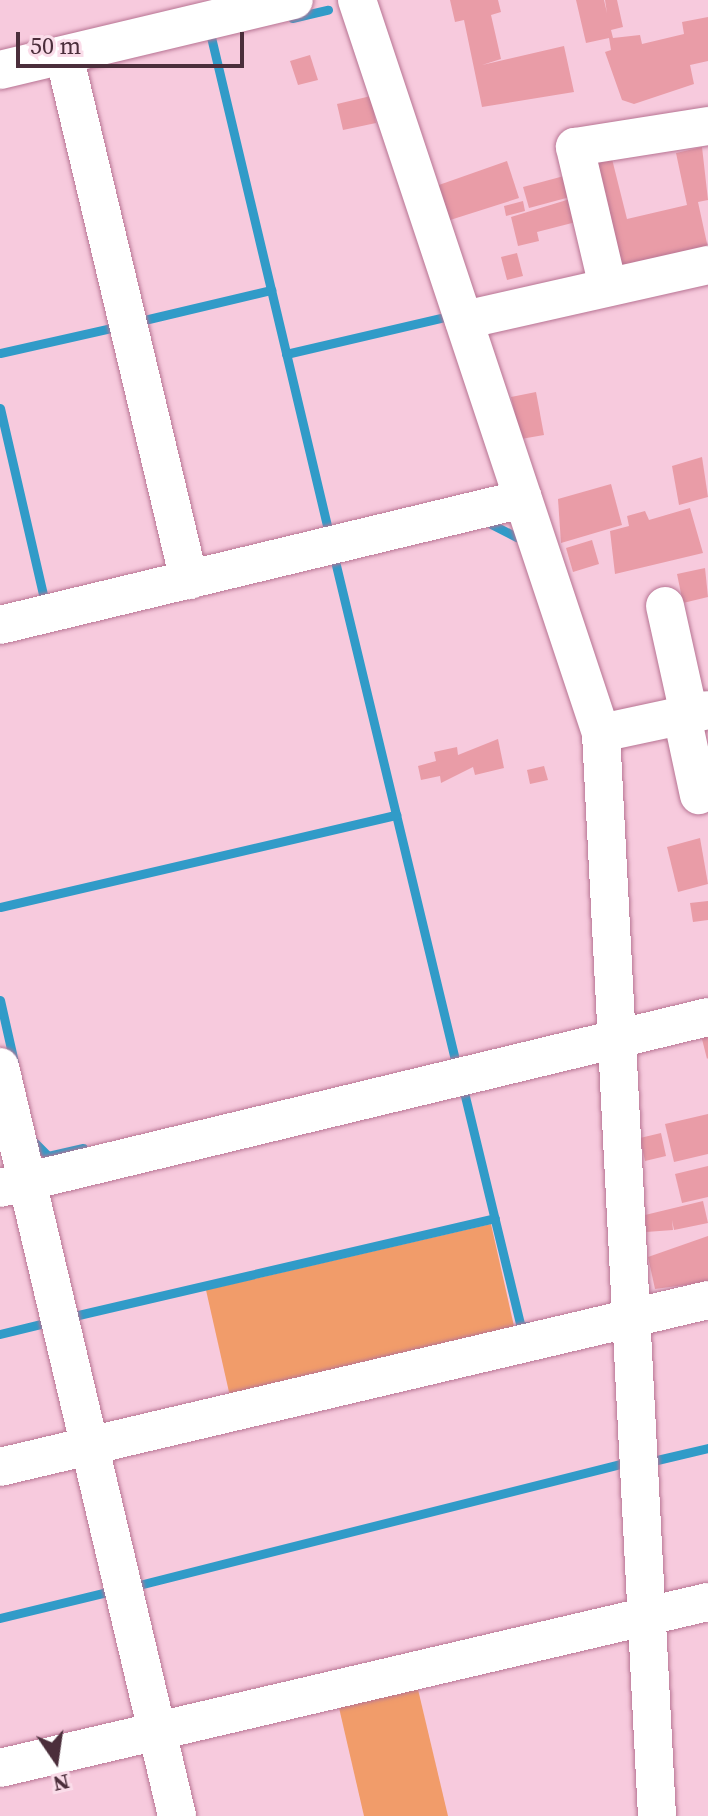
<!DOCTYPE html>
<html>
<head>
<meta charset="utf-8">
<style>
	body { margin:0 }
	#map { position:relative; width:708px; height:1816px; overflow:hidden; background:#f7cadd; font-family:"Source Serif 4",serif }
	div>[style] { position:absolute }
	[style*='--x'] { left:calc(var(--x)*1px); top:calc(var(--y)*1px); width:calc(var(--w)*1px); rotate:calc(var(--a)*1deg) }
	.green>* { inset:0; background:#f19c6a }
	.stream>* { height:9px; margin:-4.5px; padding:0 4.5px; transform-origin:4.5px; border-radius:4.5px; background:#319bc8 }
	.building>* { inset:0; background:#e99ca7 }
	.roads { filter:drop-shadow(0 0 2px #b77493) drop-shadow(0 0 2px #b77493) }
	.minor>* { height:38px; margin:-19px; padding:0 19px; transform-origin:19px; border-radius:19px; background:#fff }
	span { translate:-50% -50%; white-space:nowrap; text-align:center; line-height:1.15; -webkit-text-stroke:6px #fadce9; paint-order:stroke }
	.north { position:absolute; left:16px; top:1720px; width:80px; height:80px; -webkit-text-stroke:6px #fadce9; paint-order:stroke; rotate:167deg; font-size:22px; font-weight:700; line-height:32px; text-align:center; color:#4b2e3b }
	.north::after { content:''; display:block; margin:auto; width:28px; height:36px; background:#4b2e3b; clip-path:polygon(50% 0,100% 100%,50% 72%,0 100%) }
	.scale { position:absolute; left:16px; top:32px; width:228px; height:36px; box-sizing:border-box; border:4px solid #4b2e3b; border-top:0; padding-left:10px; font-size:24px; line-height:28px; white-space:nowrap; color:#4b2e3b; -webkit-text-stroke:6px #fadce9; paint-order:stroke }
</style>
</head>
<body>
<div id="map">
	<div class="green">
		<i style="clip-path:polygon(491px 1224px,516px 1335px,231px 1401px,206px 1290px)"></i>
		<i style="clip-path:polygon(416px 1681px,448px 1816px,364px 1816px,337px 1699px)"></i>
	</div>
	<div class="stream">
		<i style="--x:292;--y:18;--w:37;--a:-13"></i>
		<i style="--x:211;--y:37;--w:511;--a:76.64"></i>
		<i style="--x:140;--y:321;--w:135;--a:-13.3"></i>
		<i style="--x:0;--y:353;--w:118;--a:-12.7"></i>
		<i style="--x:286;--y:354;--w:167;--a:-13.1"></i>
		<i style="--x:0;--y:408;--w:196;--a:77"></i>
		<i style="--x:491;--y:524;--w:29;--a:27"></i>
		<i style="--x:335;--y:561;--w:517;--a:76.47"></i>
		<i style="--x:0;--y:907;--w:407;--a:-13.1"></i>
		<i style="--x:0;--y:1000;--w:64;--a:77.3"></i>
		<i style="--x:464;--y:1092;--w:242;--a:76.4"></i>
		<i style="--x:521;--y:1327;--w:6;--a:-9"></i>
		<i style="--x:31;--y:1139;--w:24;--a:45"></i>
		<i style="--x:48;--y:1156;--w:36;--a:-13"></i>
		<i style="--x:74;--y:1316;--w:432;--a:-13.1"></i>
		<i style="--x:0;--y:1334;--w:50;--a:-13.8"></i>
		<i style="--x:657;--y:1460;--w:52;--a:-13.2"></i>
		<i style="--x:139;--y:1585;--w:500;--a:-14.12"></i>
		<i style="--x:0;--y:1618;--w:115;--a:-13.6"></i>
	</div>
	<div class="building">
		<i style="clip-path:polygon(450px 0,498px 0,501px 12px,491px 15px,501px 59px,482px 65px,564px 46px,574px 92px,482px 107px,464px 20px,455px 22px)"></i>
		<i style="clip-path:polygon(576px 0,604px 0,607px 13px,605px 0,617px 0,623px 27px,611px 30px,613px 38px,640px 35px,642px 44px,684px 34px,682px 22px,708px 17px,708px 61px,690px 65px,694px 84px,634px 104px,622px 100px,605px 52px,611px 50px,609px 38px,586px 43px)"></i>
		<i style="clip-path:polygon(310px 55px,318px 80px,298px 85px,290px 61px)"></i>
		<i style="clip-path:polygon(371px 96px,376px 123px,343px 130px,337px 104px)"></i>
		<i style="clip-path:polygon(702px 147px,708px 200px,698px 202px,708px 248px,622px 268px,607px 225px,612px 221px,603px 223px,595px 159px,611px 155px,627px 219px,687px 205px,676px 153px)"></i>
		<i style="clip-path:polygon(507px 161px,519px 198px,447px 221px,436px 186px)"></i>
		<i style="clip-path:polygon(564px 176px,570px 197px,529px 208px,523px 187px)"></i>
		<i style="clip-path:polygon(570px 199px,576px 222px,537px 232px,539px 241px,518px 246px,511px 217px)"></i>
		<i style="clip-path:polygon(523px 201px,525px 211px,506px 216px,504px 206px)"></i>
		<i style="clip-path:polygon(517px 253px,523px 276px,507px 280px,501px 257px)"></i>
		<i style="clip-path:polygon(536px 392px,544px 435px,521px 439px,511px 397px)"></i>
		<i style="clip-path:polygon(702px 457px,708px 497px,679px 505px,672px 466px)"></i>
		<i style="clip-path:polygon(611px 484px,622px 525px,561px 543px,558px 499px)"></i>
		<i style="clip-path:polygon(690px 508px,703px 553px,615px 574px,610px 531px,629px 526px,627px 516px,645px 511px,649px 520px)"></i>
		<i style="clip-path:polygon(592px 540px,599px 564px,573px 572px,566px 548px)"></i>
		<i style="clip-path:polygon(705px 568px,708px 597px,683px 603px,677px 574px)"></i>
		<i style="clip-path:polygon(498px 739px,504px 768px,475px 775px,473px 767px,441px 783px,440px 776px,421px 780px,418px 766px,436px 761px,434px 752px,457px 747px,458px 755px)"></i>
		<i style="clip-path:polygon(544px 766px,548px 780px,530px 784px,527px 770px)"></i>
		<i style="clip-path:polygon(700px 838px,708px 884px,678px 892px,667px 847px)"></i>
		<i style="clip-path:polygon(708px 901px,708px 920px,693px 922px,690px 903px)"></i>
		<i style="clip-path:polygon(708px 1034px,708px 1058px,707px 1059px,701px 1035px)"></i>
		<i style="clip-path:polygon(708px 1114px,708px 1154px,674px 1162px,665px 1124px)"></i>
		<i style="clip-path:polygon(661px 1133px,666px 1156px,645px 1161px,640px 1138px)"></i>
		<i style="clip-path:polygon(708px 1166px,708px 1197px,682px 1203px,675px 1174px)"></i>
		<i style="clip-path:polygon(703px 1201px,708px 1223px,674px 1230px,672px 1220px,673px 1230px,646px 1232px,645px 1215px)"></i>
		<i style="clip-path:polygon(708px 1236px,708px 1282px,655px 1289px,648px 1257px)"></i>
	</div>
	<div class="roads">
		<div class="minor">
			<i style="--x:357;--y:0;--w:773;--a:71.59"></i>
			<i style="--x:601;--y:733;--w:1084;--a:87.04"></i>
			<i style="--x:64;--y:55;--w:540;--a:76.61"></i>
			<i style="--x:0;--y:70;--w:302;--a:-13.4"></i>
			<i style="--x:608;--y:287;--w:144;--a:-103.3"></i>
			<i style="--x:575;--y:147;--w:135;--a:-9"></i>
			<i style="--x:464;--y:320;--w:250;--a:-12.7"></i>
			<i style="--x:665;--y:606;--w:111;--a:77.5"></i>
			<i style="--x:0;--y:625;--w:538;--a:-13.55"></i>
			<i style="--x:682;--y:716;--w:81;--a:77.9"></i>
			<i style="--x:601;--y:733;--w:109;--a:-12.1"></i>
			<i style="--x:0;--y:1067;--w:770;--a:76.7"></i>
			<i style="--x:0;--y:1188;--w:728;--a:-13.58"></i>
			<i style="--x:0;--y:1467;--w:727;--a:-13.27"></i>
			<i style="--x:0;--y:1768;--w:727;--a:-13.2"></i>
		</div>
	</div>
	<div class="north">N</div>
	<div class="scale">50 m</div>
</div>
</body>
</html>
